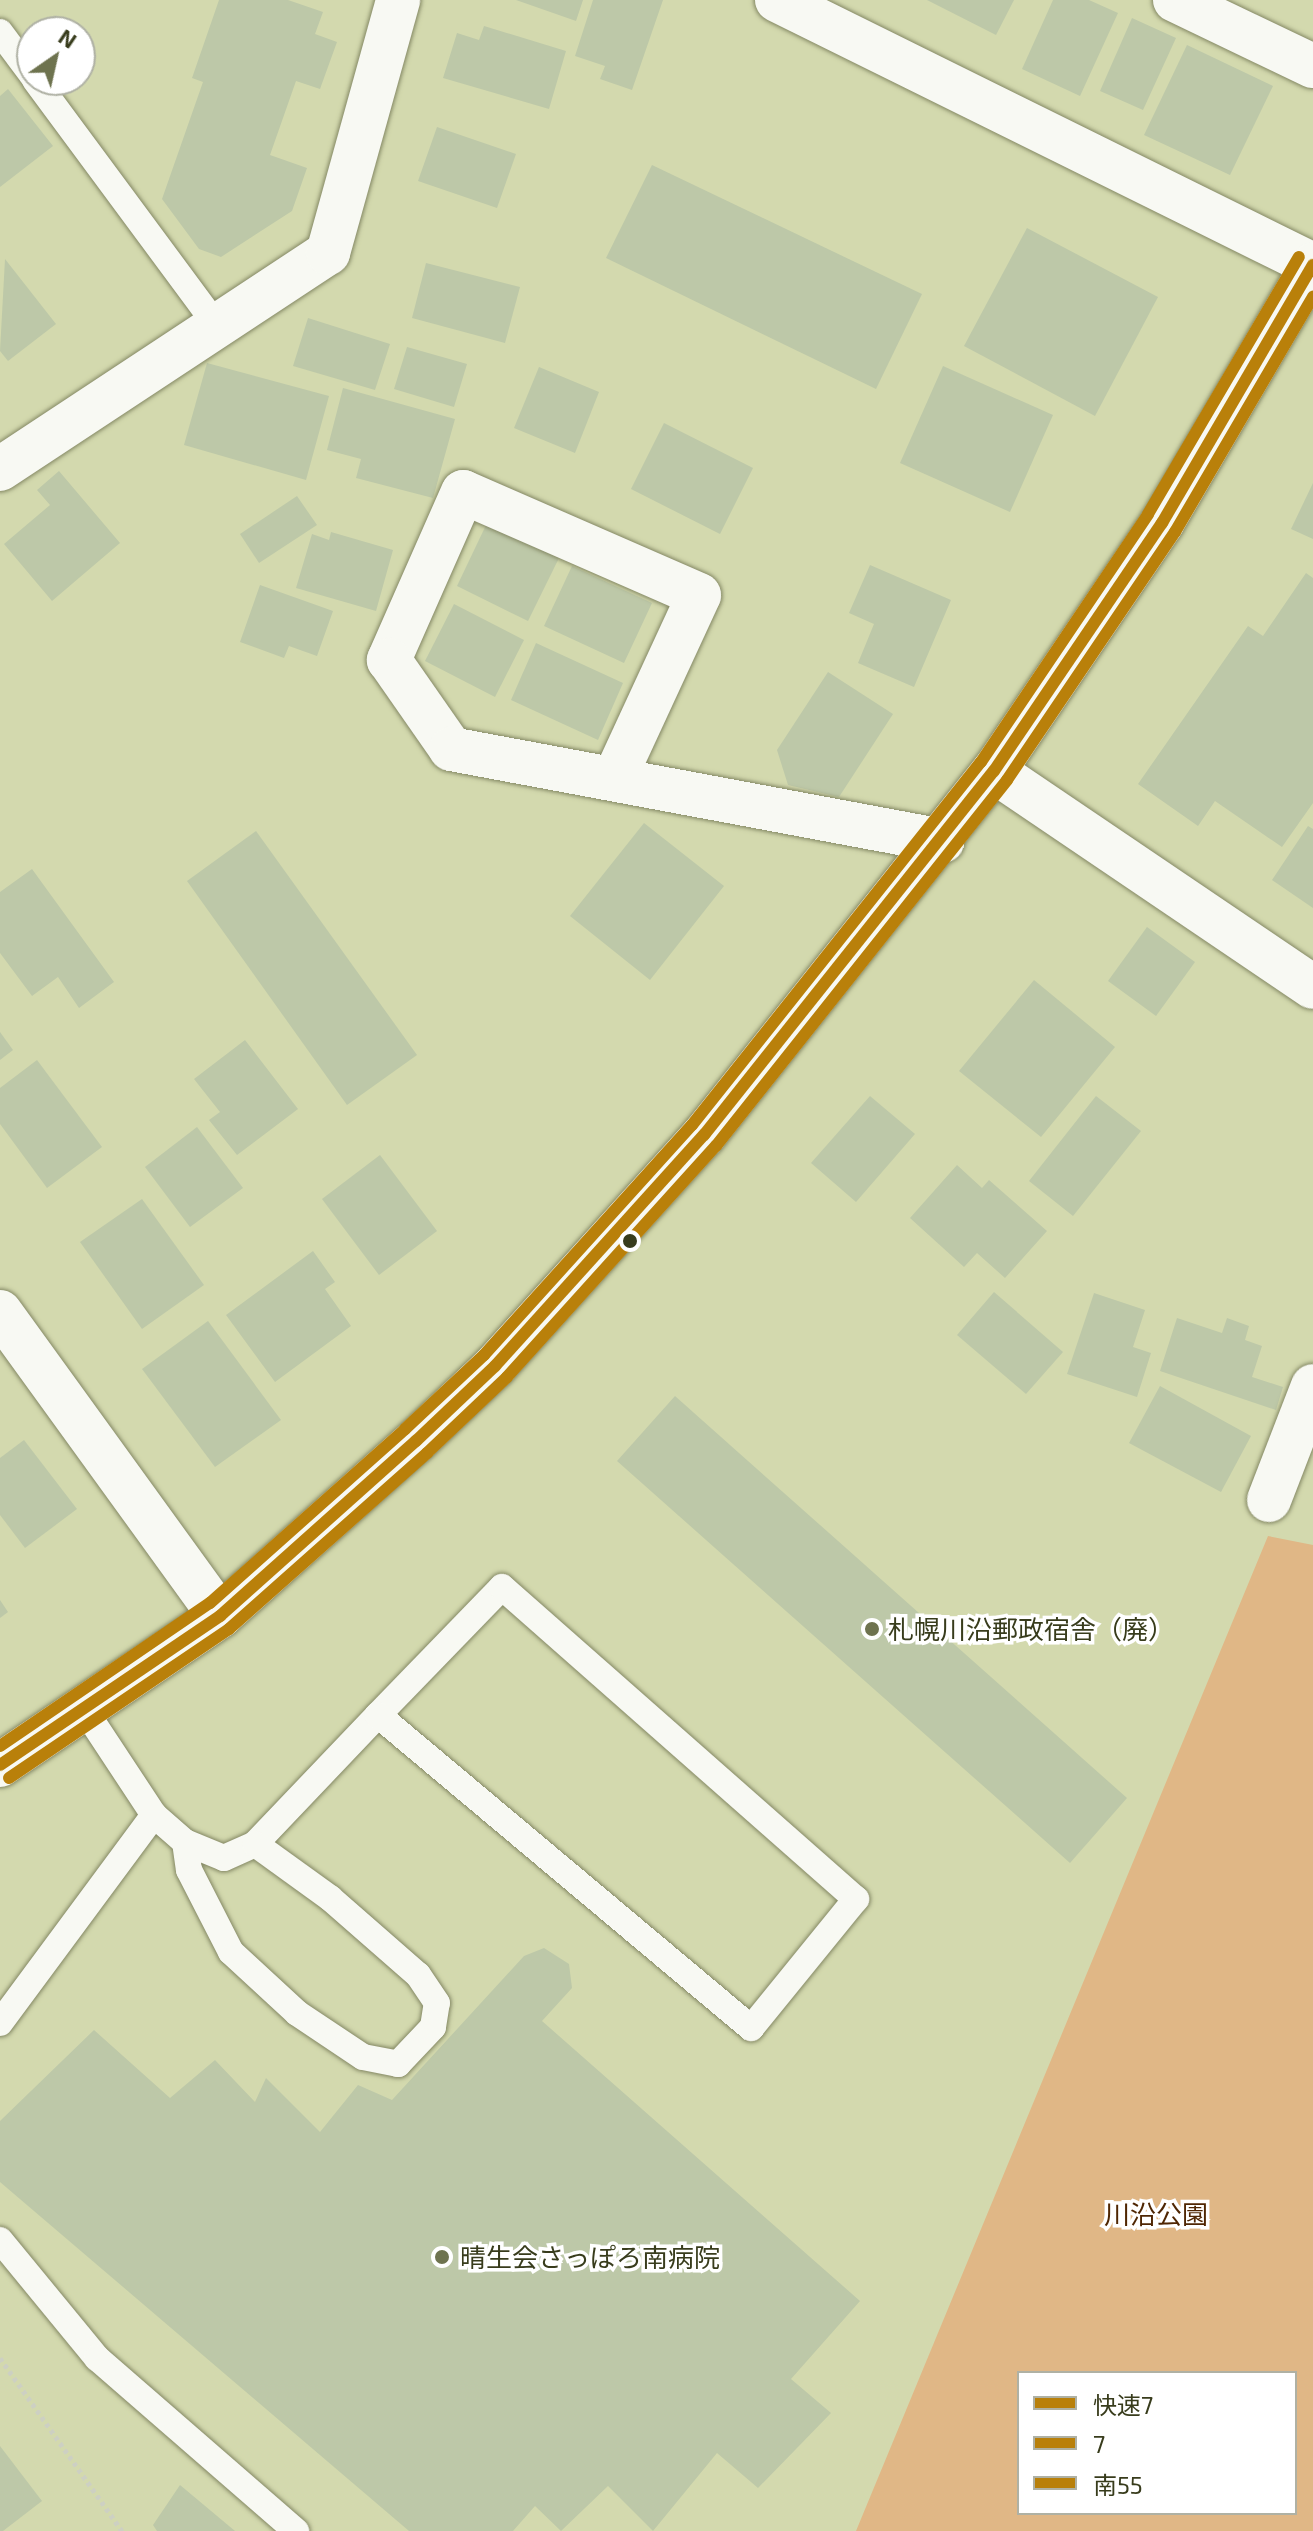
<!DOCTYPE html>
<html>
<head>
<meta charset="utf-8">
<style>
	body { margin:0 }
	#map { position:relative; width:1313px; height:2531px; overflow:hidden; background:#d3d9ae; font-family:"Exo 2","Noto Sans JP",sans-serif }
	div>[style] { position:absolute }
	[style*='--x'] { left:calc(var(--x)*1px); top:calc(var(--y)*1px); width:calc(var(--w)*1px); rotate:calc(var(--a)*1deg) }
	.green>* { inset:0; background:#e0b786 }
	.building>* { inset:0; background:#bdc8a8 }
	.path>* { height:5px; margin-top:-2.5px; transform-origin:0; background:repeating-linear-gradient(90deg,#cdd0c2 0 4px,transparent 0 8px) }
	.roads { filter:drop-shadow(0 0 2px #848864) drop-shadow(0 0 2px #848864) }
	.service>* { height:26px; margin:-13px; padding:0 13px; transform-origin:13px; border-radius:13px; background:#f8f9f3 }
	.minor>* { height:44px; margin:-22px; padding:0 22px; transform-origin:22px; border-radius:22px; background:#f8f9f3 }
	.trunk>* { height:44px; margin:-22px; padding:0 22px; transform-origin:22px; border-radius:22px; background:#f8f9f3 }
	.bus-1>* { height:12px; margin:-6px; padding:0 6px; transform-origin:6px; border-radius:6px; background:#b9800a }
	.bus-2>* { height:12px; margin:-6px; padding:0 6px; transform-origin:6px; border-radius:6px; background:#b9800a }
	.bus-3>* { height:12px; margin:-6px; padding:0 6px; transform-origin:6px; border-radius:6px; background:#b9800a }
	.dots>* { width:22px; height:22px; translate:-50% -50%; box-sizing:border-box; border:4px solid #fff; border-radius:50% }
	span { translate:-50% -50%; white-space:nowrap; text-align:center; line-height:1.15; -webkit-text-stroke:7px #fff; paint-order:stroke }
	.poi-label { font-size:26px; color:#383c1c }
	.left { translate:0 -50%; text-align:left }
	.park-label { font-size:26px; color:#4f2603 }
	.legend { position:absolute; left:1017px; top:2371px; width:280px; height:144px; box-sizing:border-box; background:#fff; border:2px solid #afb1a4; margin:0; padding:10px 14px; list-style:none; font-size:24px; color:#383c1c }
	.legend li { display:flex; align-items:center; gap:16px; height:40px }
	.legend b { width:40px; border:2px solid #afb1a4 }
	.north { position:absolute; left:16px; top:16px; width:80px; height:80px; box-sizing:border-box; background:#fff; border:2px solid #afb1a4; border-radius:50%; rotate:34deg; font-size:22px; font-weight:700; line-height:32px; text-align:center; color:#383c1c }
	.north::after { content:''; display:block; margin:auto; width:28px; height:36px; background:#6e734f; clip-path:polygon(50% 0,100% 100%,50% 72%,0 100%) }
</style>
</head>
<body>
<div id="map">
	<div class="green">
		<i style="clip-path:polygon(evenodd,1268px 1536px,1313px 1545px,1313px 2531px,856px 2531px,1268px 1536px,1019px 2373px,1295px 2373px,1295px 2513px,1019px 2513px,1019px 2373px)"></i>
	</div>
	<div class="building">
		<i style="clip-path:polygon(219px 0,288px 0,323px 12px,315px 34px,337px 42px,320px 89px,296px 81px,270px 155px,307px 168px,292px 211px,221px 257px,199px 249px,162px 199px,203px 82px,192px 78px)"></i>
		<i style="clip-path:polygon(516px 0,583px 0,576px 21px)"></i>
		<i style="clip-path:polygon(593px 0,663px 0,632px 90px,600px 79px,605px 66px,575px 56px)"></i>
		<i style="clip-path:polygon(927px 0,1014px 0,996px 35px)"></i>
		<i style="clip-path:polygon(1053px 0,1089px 0,1118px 13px,1080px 96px,1022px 69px)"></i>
		<i style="clip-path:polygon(1132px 18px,1176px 38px,1143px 110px,1100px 91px)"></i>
		<i style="clip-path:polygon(484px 26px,566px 51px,549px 109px,443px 78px,457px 33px,479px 40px)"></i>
		<i style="clip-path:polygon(1187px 45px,1273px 86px,1230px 175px,1144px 135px)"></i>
		<i style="clip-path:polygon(8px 89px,53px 146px,0 187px,0 96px)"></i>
		<i style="clip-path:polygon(437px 127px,516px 154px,497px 208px,418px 181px)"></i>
		<i style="clip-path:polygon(652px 165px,922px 294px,876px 389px,606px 258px)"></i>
		<i style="clip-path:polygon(1027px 228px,1158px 297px,1095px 416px,964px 346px)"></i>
		<i style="clip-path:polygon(5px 259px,56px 324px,8px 361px,0 351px)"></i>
		<i style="clip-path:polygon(426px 263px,520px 287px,505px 343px,412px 318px)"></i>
		<i style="clip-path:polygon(308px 318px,390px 344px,375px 390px,293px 366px)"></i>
		<i style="clip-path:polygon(407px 347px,467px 364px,454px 407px,394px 389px)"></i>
		<i style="clip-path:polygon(207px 363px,329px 396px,306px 480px,184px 445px)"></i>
		<i style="clip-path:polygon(943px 366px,1053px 415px,1010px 512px,900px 463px)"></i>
		<i style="clip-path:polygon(539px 367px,599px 392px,575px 453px,514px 428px)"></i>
		<i style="clip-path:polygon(343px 388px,455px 419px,433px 498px,356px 478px,361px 459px,327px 450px)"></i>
		<i style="clip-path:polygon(664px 423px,753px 468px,720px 534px,631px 489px)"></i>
		<i style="clip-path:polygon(59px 471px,120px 543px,52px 601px,4px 544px,50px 505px,37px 490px)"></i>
		<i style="clip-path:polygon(1313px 483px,1313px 539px,1291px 529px)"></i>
		<i style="clip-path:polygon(297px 496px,317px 525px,259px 563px,240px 534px)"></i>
		<i style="clip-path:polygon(487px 523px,559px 558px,528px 621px,457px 586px)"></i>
		<i style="clip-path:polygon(331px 532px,393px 550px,376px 611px,296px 588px,312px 534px,329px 540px)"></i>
		<i style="clip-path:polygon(870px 565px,951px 600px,914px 687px,858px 663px,874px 624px,849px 613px)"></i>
		<i style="clip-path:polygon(572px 566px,652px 603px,624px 663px,544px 626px)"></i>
		<i style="clip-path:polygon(1306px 573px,1313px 578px,1313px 803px,1282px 847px,1215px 801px,1198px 826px,1138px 784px,1248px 626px,1263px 636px)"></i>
		<i style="clip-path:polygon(260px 585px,333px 611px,317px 656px,289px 646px,284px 658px,240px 642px)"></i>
		<i style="clip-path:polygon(454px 604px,524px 640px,495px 697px,425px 661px)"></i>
		<i style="clip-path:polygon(536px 643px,623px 683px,598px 740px,511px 700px)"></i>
		<i style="clip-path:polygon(828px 672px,893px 714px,839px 797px,788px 785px,777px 750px)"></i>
		<i style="clip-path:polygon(644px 823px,724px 886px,650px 980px,570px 916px)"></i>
		<i style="clip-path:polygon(1308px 826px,1313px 829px,1313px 908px,1272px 880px)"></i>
		<i style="clip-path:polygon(256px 831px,417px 1055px,347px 1105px,187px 881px)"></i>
		<i style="clip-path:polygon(32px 869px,114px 982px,79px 1008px,58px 977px,32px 996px,0 953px,0 892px)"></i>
		<i style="clip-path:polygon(1147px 927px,1195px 962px,1156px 1016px,1108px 981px)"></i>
		<i style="clip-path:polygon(1034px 980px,1115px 1047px,1041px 1137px,959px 1071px)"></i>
		<i style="clip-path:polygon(0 1032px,13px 1050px,0 1060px)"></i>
		<i style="clip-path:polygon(245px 1040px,298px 1109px,237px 1155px,209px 1120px,220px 1112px,194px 1079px)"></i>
		<i style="clip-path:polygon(37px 1060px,102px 1147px,47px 1188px,0 1124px,0 1088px)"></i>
		<i style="clip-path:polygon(870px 1096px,915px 1134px,856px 1202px,811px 1163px)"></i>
		<i style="clip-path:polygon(1096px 1096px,1141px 1131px,1073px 1216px,1029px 1181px)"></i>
		<i style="clip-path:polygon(197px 1127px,243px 1188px,190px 1227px,145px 1167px)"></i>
		<i style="clip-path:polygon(380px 1155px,437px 1231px,379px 1275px,322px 1199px)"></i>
		<i style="clip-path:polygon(957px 1165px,982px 1188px,989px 1180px,1047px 1231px,1005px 1278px,977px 1253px,964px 1267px,910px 1218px)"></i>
		<i style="clip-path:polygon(142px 1199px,204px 1285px,142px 1329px,80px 1242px)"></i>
		<i style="clip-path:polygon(313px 1251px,335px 1282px,325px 1289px,351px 1326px,275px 1382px,226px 1315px)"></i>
		<i style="clip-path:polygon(994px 1292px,1063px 1352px,1026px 1394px,957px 1335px)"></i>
		<i style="clip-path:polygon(1094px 1293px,1145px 1310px,1133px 1347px,1151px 1353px,1137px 1397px,1067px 1374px)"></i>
		<i style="clip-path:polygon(1177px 1318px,1222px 1333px,1227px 1318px,1249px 1326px,1245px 1340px,1262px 1346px,1252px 1377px,1283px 1387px,1276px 1410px,1160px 1371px)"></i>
		<i style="clip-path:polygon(208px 1321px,281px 1420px,215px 1467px,142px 1369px)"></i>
		<i style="clip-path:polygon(1160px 1386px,1251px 1436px,1221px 1492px,1129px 1443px)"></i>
		<i style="clip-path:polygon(675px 1396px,1127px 1798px,1070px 1863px,617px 1461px)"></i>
		<i style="clip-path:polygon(24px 1440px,77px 1509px,25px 1548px,0 1515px,0 1458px)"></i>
		<i style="clip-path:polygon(0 1600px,8px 1612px,0 1618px)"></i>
		<i style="clip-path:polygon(544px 1948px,569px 1964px,572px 1988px,542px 2021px,860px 2301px,791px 2379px,831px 2413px,758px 2488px,717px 2453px,653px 2531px,608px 2486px,561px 2531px,535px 2506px,513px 2531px,409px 2531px,0 2182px,0 2121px,94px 2030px,170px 2098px,215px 2060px,255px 2102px,266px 2078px,320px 2132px,358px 2085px,392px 2100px,524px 1956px)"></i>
		<i style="clip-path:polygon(0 2446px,42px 2501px,3px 2531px,0 2531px)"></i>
		<i style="clip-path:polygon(180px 2485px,235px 2531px,157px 2531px,153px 2525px)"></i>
	</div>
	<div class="path">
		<i style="--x:0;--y:2358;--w:212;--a:54.8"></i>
	</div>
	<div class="roads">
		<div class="service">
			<i style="--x:0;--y:32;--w:54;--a:53.3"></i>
			<i style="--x:35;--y:80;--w:306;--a:53.5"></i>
			<i style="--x:84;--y:1709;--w:127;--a:56.6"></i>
			<i style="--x:154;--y:1815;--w:41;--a:41.1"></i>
			<i style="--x:185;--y:1842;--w:42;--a:22.3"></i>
			<i style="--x:224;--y:1858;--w:34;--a:-24"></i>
			<i style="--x:255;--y:1844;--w:178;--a:-46.4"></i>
			<i style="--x:378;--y:1715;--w:178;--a:-45.9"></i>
			<i style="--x:502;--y:1587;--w:472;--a:41.4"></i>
			<i style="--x:856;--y:1899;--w:166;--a:129.1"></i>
			<i style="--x:751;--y:2028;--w:487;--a:-140"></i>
			<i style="--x:185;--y:1842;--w:28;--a:82"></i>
			<i style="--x:189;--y:1870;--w:92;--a:62.9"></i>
			<i style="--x:231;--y:1952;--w:90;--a:42.7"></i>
			<i style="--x:297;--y:2013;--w:79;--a:33.7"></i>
			<i style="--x:363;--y:2057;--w:36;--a:11"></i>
			<i style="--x:398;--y:2064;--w:51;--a:-46.6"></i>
			<i style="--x:433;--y:2027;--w:24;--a:-81"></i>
			<i style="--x:437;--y:2003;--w:34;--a:-124"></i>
			<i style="--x:418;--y:1975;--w:117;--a:-138.8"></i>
			<i style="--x:330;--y:1898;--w:92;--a:-144.2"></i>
			<i style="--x:0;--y:2023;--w:259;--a:-53.5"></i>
			<i style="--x:0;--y:2240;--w:153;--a:50.6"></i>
			<i style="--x:97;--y:2358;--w:264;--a:41"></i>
		</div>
		<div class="minor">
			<i style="--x:777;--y:0;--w:598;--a:26.31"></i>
			<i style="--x:1175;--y:0;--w:153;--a:25.6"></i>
			<i style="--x:0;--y:469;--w:393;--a:-33.4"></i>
			<i style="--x:328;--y:253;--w:263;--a:-74.5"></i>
			<i style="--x:994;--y:771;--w:385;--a:34.1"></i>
			<i style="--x:615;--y:777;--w:200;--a:-65.2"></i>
			<i style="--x:699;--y:595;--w:257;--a:-156.4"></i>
			<i style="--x:463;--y:492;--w:184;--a:113.8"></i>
			<i style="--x:389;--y:660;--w:108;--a:55.1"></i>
			<i style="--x:451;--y:749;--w:500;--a:10.6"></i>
			<i style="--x:0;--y:1312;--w:375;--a:54.1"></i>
			<i style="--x:1269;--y:1500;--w:122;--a:-68.9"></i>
		</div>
		<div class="trunk">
			<i style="--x:0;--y:1765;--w:266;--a:-34.1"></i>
			<i style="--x:220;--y:1616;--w:263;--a:-41.8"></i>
			<i style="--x:416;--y:1441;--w:109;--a:-43.5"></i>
			<i style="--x:495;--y:1366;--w:312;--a:-47.9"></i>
			<i style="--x:704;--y:1135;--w:465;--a:-51.5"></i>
			<i style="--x:994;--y:771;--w:300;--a:-55.9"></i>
			<i style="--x:1162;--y:523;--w:299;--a:-59.7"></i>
		</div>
	</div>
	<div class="bus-1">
		<i style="--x:0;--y:1765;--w:266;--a:-34.1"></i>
		<i style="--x:220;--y:1616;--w:263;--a:-41.8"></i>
		<i style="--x:416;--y:1441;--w:109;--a:-43.5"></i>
		<i style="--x:495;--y:1366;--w:312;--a:-47.9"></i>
		<i style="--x:704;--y:1135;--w:465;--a:-51.5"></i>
		<i style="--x:994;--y:771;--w:300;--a:-55.9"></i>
		<i style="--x:1162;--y:523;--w:299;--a:-59.7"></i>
	</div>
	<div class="bus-2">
		<i style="--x:9;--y:1778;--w:266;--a:-34.1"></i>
		<i style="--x:229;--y:1629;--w:265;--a:-41.6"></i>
		<i style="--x:427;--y:1453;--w:110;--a:-43.5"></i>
		<i style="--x:507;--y:1377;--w:312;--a:-47.9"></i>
		<i style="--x:716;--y:1146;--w:468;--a:-51.5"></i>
		<i style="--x:1007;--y:780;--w:300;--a:-55.9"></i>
		<i style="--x:1175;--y:532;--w:273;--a:-59.6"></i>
	</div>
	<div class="bus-3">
		<i style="--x:0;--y:1746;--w:254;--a:-34.3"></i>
		<i style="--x:210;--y:1603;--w:261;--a:-41.7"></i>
		<i style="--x:405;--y:1429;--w:108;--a:-43.1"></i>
		<i style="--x:484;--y:1355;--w:310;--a:-47.9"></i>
		<i style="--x:692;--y:1125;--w:464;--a:-51.5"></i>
		<i style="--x:981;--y:762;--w:299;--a:-56"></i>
		<i style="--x:1148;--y:514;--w:298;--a:-59.6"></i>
	</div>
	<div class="dots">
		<i style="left:630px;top:1241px;background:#383c1c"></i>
		<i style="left:872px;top:1629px;background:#6e734f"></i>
		<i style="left:442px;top:2257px;background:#6e734f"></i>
	</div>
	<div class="poi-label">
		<span class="left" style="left:888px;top:1629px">札幌川沿郵政宿舎（廃）</span>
		<span class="left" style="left:460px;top:2257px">晴生会さっぽろ南病院</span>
	</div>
	<div class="park-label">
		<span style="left:1156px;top:2214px">川沿公園</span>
	</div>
	<ul class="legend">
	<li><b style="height:10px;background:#b9800a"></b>快速7</li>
	<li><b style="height:10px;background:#b9800a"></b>7</li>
	<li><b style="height:10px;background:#b9800a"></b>南55</li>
	</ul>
	<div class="north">N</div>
</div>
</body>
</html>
